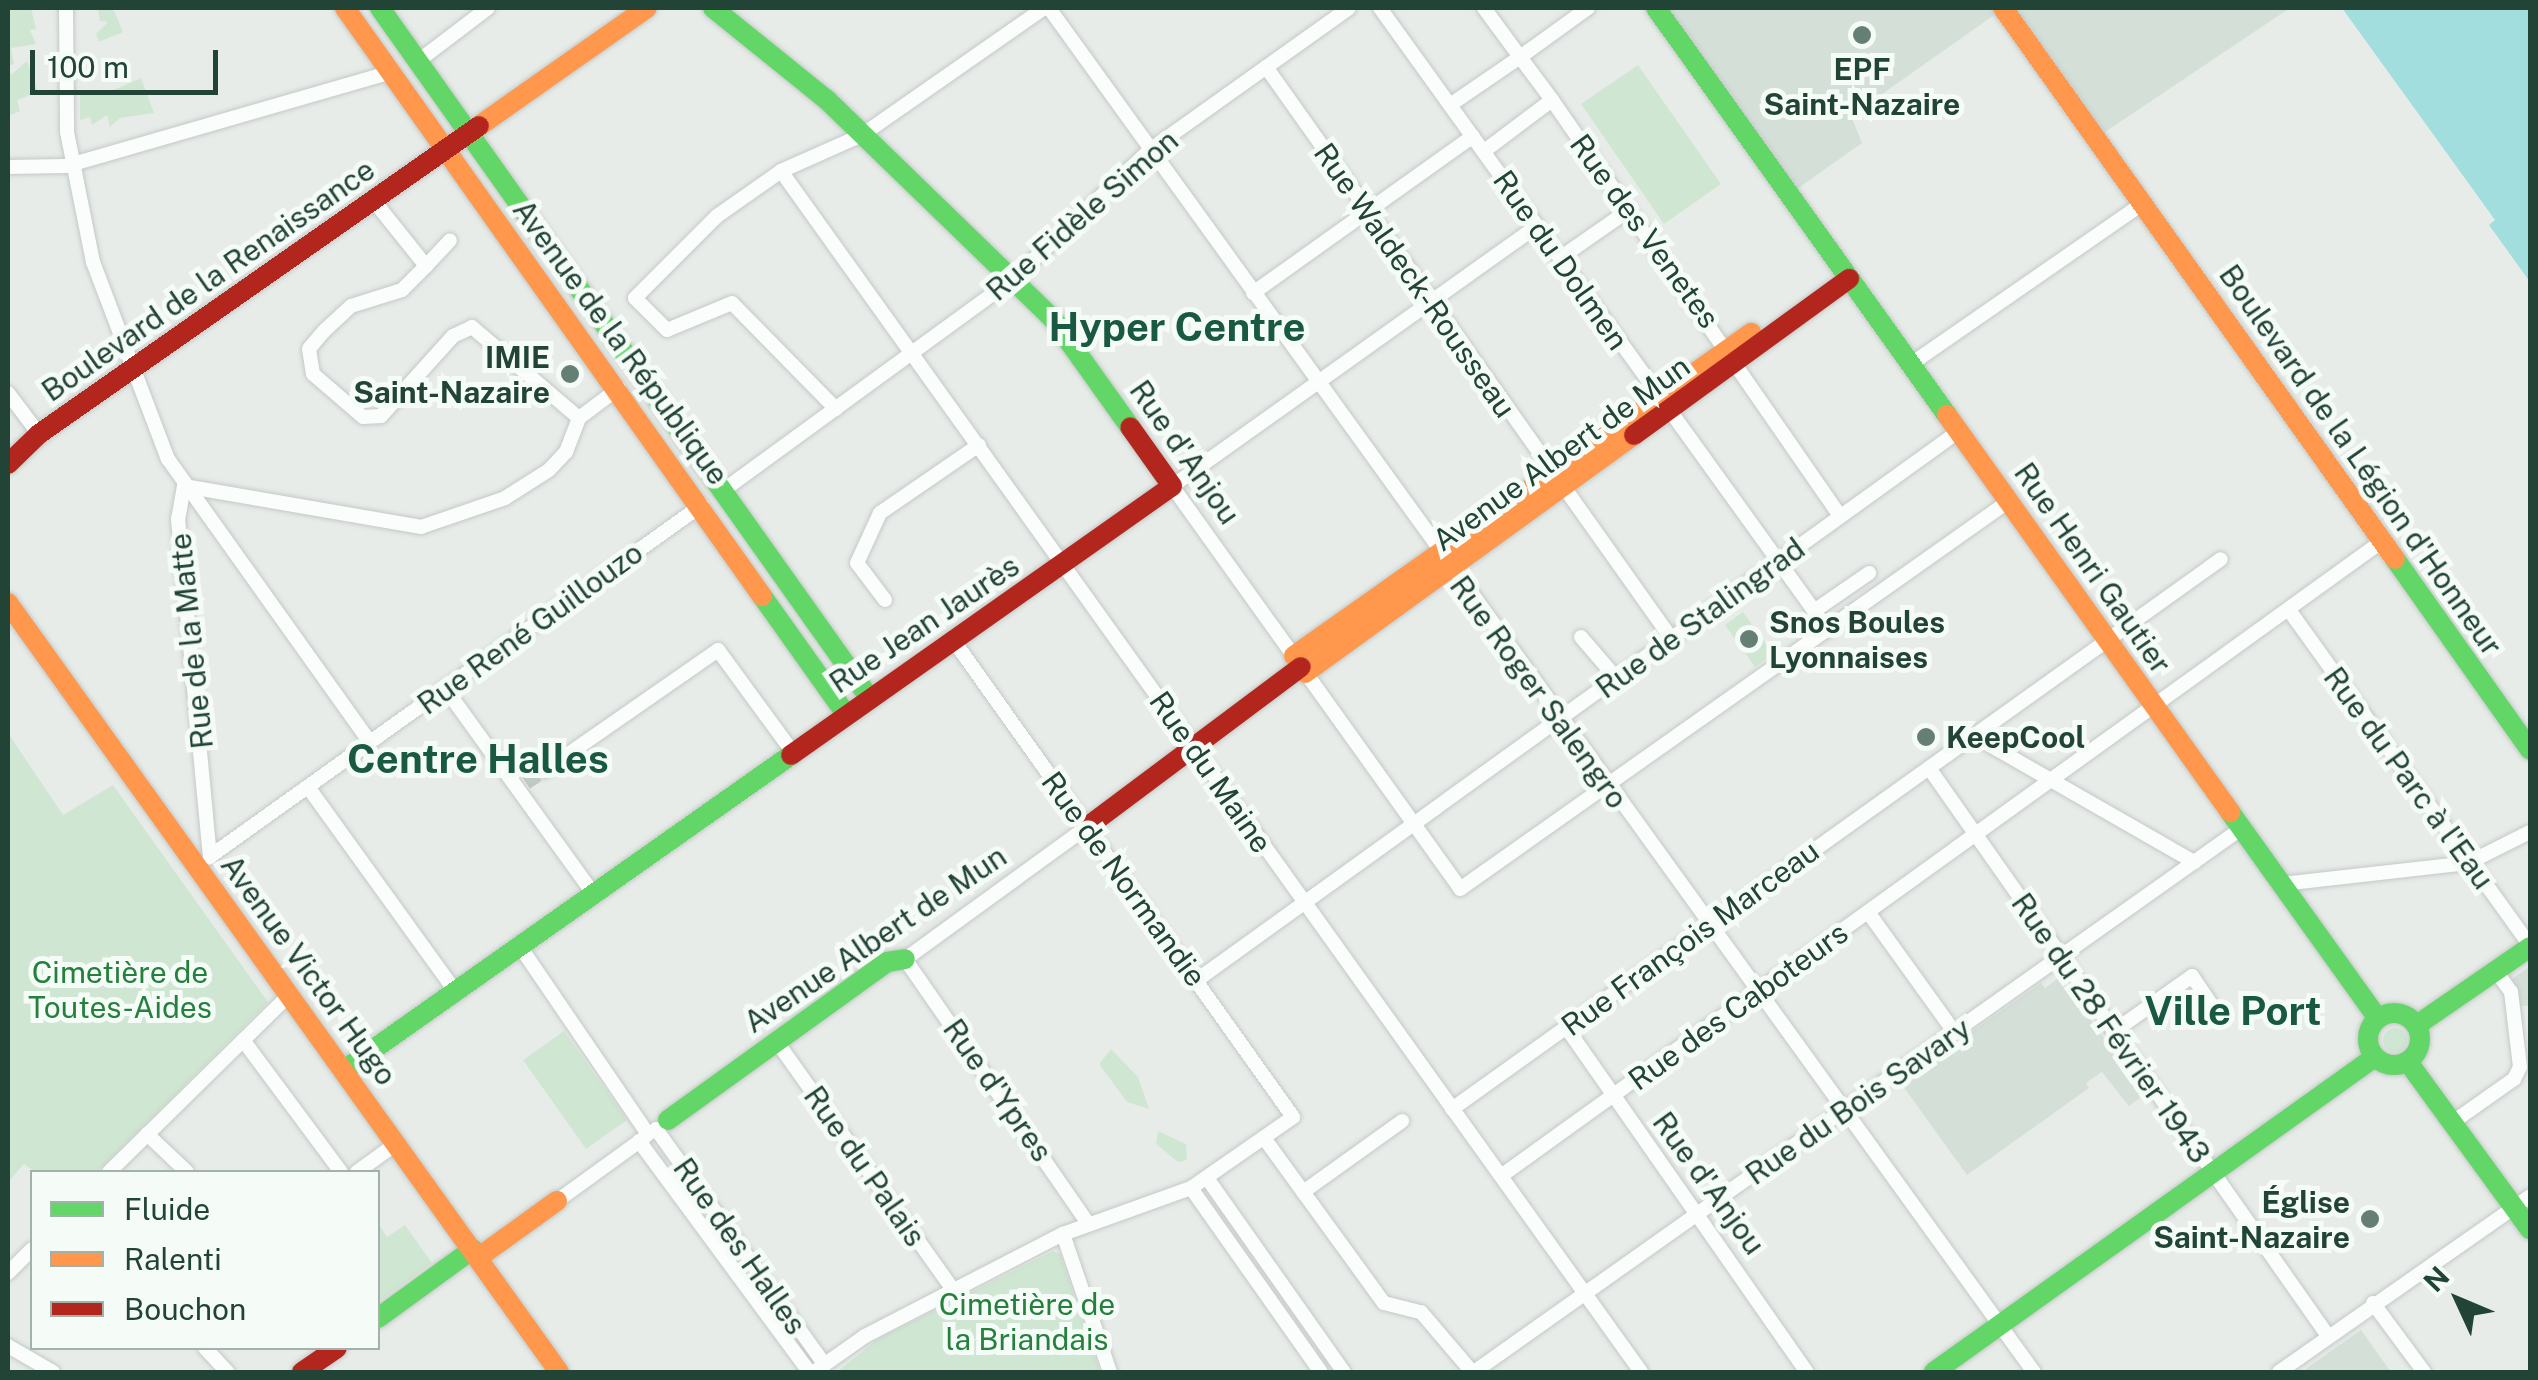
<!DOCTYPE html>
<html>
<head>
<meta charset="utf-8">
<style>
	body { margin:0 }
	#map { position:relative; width:2538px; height:1380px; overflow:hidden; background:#e7ece9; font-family:"Public Sans",sans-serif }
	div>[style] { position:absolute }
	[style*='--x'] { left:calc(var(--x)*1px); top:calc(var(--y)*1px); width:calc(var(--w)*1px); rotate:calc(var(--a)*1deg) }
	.built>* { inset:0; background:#d4dfd8 }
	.green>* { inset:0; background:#cfe7d2 }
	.round { border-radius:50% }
	.water>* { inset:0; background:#a3dede }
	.street-tunnel>* { height:14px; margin-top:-7px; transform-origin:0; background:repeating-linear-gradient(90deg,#bfcac5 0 14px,transparent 0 21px) }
	.roads { filter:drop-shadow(0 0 2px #c4c9c6) drop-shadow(0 0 2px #c4c9c6) }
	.street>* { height:14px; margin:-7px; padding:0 7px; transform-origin:7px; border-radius:7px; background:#fbfcfc }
	.fast>* { height:20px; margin:-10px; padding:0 10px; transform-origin:10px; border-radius:10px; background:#63d668 }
	.fast>.ring { margin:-10px; padding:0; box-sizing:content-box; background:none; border:20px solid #63d668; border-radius:50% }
	.slow>* { height:20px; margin:-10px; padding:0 10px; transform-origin:10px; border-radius:10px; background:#ff974d }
	.jam>* { height:20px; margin:-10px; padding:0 10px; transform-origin:10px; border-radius:10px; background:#b3261e }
	.dots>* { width:28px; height:28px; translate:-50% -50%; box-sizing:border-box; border:5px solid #f5fbf7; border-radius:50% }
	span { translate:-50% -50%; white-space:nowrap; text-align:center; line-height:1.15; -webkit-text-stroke:10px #f5fbf7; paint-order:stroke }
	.poi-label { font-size:30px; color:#214436; font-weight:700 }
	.right { translate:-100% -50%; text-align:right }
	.left { translate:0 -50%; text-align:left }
	.street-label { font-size:30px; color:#214436 }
	.park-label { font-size:30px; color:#25803d }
	.district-label { font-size:40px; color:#195941; font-weight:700 }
	.frame { position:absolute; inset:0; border:10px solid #214436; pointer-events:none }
	.legend { position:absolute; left:30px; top:1170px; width:350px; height:180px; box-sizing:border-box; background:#f5fbf7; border:2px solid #a0b2aa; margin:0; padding:12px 18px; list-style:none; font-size:30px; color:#214436 }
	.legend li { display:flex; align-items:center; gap:20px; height:50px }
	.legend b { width:50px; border:2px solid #a0b2aa }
	.north { position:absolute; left:2408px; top:1250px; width:100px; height:100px; -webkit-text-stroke:8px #f5fbf7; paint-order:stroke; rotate:314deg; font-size:28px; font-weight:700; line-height:40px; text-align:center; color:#214436 }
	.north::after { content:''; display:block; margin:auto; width:35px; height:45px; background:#214436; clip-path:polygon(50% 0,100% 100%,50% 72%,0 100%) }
	.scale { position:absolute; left:30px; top:50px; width:188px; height:45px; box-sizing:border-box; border:5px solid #214436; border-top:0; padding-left:12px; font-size:30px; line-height:35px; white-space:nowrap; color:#214436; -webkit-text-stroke:8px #f5fbf7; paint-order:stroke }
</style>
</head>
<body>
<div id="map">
	<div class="built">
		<i style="clip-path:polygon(1657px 8px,2004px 8px,1851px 116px,1862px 143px,1797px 189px)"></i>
		<i style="clip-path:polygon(2010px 8px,2290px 8px,2102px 134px)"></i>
		<i style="clip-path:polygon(2530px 966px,2530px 1006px,2520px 1006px,2512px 979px)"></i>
		<i style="clip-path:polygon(2060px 977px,2144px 1095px,2129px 1106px,2102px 1072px,2086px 1083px,2089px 1088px,1967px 1175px,1900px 1082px,2041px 983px,2045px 988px)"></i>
		<i style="clip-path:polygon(2361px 1330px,2391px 1372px,2302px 1372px,2314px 1363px)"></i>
	</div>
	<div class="green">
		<i style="clip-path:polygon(8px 8px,31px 8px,36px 29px,30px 30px,36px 44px,11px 48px,14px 64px,8px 66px)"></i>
		<i style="clip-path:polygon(98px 8px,113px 8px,123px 32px,99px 42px,96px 34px,108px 22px,100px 21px)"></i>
		<i style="clip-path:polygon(27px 61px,38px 92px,17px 100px,20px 111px,8px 116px,8px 68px,11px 75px)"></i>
		<i style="clip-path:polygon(1638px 65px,1721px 184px,1664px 224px,1581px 104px)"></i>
		<i style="clip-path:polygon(141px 78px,154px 113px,120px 118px,110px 127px,107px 115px,92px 125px,90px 117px,80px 120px,80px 91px,102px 95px)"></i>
		<i style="clip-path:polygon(1743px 612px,1773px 654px,1755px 667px,1725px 625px)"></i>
		<i style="clip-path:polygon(8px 733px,63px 815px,113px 785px,268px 1002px,97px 1172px,35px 1172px,24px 1164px,8px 1182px)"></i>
		<i class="round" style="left:2383px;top:1028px;width:24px;height:24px"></i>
		<i style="clip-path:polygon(564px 1031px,627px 1120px,586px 1149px,523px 1060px)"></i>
		<i style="clip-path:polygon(1111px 1049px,1138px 1077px,1149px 1109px,1127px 1102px,1099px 1064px)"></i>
		<i style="clip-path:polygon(1158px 1131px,1186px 1144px,1187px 1160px,1178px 1162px,1156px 1144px)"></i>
		<i style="clip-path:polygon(378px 1223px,387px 1237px,405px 1225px,432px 1263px,378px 1302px)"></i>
		<i style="clip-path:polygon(1053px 1251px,1060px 1254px,1100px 1372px,837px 1372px,878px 1339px)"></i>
	</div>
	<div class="water">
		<i style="clip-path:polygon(2342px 8px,2530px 8px,2530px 282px,2489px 225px,2495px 220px)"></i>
	</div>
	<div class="street-tunnel">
		<i style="--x:526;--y:783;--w:22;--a:-34"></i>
	</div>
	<div class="roads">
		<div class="street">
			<i style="--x:66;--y:8;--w:124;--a:89.5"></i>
			<i style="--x:67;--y:132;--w:133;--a:78.7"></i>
			<i style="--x:93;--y:262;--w:211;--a:69.2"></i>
			<i style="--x:168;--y:459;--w:348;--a:54.5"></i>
			<i style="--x:1049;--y:8;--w:1682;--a:54.17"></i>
			<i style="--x:1380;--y:8;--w:767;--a:54.24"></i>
			<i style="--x:1484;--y:8;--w:61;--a:53.7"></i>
			<i style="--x:1520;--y:57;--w:84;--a:-35.8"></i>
			<i style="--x:417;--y:62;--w:89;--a:-37.3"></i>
			<i style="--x:1266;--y:67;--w:700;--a:54.65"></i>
			<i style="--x:1552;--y:100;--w:506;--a:55.3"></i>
			<i style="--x:1450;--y:105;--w:85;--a:-34.4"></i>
			<i style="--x:1520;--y:57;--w:54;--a:53.3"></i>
			<i style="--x:1552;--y:100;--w:85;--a:143.1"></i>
			<i style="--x:8;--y:167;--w:58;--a:-1"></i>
			<i style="--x:66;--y:166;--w:339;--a:-16.1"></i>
			<i style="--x:781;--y:171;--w:1477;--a:54.39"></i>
			<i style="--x:374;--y:201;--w:83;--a:51.3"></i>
			<i style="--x:426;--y:266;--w:34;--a:135"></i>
			<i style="--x:402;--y:290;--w:53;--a:162.6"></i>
			<i style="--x:351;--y:306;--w:37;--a:137"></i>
			<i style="--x:324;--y:331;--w:23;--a:130"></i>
			<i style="--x:309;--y:349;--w:25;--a:81"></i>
			<i style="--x:313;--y:374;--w:66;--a:40.7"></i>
			<i style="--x:363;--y:417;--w:18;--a:-3"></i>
			<i style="--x:381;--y:416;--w:108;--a:-48"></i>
			<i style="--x:453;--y:336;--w:21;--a:-25"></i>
			<i style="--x:472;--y:327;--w:140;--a:40.4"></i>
			<i style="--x:1537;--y:226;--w:448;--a:144.5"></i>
			<i style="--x:1172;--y:486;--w:495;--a:54.4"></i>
			<i style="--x:1460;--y:889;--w:672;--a:-35.25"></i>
			<i style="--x:1560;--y:258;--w:84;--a:-34.8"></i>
			<i style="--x:426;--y:266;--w:35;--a:-47"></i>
			<i style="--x:1253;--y:293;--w:270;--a:-35.5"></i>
			<i style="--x:1911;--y:364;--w:281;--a:-34.7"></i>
			<i style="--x:8;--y:393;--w:51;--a:52.9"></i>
			<i style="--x:836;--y:409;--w:148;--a:-134.5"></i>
			<i style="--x:732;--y:303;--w:70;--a:157.4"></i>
			<i style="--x:667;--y:330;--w:45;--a:-135"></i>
			<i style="--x:635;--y:298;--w:116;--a:-45"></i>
			<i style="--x:717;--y:216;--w:78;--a:-35.1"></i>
			<i style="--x:781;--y:171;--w:89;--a:-24"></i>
			<i style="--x:862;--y:135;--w:222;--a:-34.9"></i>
			<i style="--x:184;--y:486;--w:241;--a:9.8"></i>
			<i style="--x:421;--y:527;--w:89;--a:-19"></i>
			<i style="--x:505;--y:498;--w:52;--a:-32.5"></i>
			<i style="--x:549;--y:470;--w:25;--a:-47"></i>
			<i style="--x:566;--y:452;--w:36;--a:-69"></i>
			<i style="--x:579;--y:418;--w:50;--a:-36.9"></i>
			<i style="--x:184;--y:486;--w:34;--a:100"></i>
			<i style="--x:178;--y:519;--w:340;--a:84.6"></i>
			<i style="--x:721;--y:492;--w:361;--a:-36.1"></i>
			<i style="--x:1013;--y:279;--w:188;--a:-43.3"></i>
			<i style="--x:1150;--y:150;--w:244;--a:-35.5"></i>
			<i style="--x:885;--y:600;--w:46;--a:-127.1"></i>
			<i style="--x:857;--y:563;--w:55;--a:-65.3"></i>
			<i style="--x:880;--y:513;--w:120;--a:-34.5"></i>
			<i style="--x:2289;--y:610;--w:413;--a:54.3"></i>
			<i style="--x:1814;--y:611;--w:67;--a:-34.6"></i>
			<i style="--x:1581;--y:637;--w:54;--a:49.5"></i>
			<i style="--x:445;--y:688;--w:253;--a:54.2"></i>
			<i style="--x:1974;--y:736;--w:254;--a:29.8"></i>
			<i style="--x:1929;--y:768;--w:694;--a:54.91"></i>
			<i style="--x:544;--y:771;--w:212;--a:-34.8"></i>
			<i style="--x:718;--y:650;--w:125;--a:53.8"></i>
			<i style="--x:308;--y:787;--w:251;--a:54.2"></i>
			<i style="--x:1087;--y:827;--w:225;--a:144"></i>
			<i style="--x:905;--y:959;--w:321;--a:55.3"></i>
			<i style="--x:212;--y:855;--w:602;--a:-35.54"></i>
			<i style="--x:2282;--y:884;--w:187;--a:-6.4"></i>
			<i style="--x:2468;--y:863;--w:69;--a:-26.6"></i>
			<i style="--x:1868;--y:912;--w:149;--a:54.3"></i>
			<i style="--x:519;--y:945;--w:229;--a:55.7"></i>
			<i style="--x:1197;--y:980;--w:939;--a:-35.77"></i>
			<i style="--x:1566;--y:1027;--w:421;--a:55.1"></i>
			<i style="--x:2113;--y:1032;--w:97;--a:-35.3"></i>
			<i style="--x:2192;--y:976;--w:34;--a:56"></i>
			<i style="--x:243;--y:1040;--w:164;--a:53.4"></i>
			<i style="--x:777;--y:1042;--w:304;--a:54.6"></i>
			<i style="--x:1452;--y:1109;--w:945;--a:-35.57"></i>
			<i style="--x:2453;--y:1122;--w:75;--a:-35.2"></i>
			<i style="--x:2514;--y:1079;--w:13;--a:-63"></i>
			<i style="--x:2520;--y:1067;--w:76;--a:-96.8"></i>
			<i style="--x:2511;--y:992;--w:26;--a:-126"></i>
			<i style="--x:656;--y:1129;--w:289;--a:54.4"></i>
			<i style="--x:147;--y:1134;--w:55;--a:43.5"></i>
			<i style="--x:1264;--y:1138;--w:204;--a:54"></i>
			<i style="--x:1384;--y:1303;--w:38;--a:14"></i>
			<i style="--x:1421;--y:1312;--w:79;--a:49.6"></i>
			<i style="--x:639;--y:1141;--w:287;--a:53.6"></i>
			<i style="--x:109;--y:1172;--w:254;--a:-44.5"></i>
			<i style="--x:357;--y:1172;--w:49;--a:-35.9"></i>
			<i style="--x:1501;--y:1176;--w:1085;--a:-35.77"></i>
			<i style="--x:1207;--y:1178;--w:237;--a:54.8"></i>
			<i style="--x:1191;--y:1188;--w:225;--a:54.8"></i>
			<i style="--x:1303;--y:1192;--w:122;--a:-35.6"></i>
			<i style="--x:557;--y:1201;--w:107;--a:-35.9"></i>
			<i style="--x:1063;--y:1234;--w:146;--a:71.2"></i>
			<i style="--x:8;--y:1273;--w:34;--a:-45"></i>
			<i style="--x:2373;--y:1303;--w:86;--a:53.5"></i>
			<i style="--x:8;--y:1346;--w:52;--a:30"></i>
			<i style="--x:205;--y:1348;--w:33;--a:47"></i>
			<i style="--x:814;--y:1372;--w:62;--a:-35.2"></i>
			<i style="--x:865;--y:1336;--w:223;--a:-27.3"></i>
			<i style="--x:1063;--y:1234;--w:136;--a:-19.8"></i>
			<i style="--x:1191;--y:1188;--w:124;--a:-34.8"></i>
			<i style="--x:1293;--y:1117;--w:584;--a:-125.46"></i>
			<i style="--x:1474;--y:1372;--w:941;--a:-35.31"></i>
			<i style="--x:2279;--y:1372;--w:307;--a:-35"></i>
		</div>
		<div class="fast">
			<i style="--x:380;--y:8;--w:843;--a:54.65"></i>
			<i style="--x:713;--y:8;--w:146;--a:38.9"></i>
			<i style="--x:827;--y:100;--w:315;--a:44.1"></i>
			<i style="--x:1053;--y:319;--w:133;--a:54.5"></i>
			<i style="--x:1656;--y:8;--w:500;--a:54.44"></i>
			<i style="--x:2395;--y:559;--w:234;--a:54.7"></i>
			<i style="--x:762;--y:596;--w:143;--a:54.6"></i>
			<i style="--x:2230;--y:812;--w:254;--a:54.4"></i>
			<i class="ring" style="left:2368px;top:1013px;width:32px;height:32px"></i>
			<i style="--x:2417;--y:1025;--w:137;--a:-34.6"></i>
			<i style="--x:2408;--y:1062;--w:207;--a:53.9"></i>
			<i style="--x:344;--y:1070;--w:547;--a:-35.17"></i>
			<i style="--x:668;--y:1120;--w:270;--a:-35.8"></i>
			<i style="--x:887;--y:962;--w:18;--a:-9"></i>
			<i style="--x:378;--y:1318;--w:117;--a:-36"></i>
			<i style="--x:1934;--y:1372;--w:542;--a:-35.54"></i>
		</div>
		<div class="slow">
			<i style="--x:345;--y:8;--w:721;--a:54.66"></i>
			<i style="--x:2003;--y:8;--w:676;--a:54.57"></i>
			<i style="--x:479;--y:126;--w:205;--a:-35.1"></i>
			<i style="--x:1947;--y:415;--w:488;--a:54.5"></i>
			<i style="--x:8;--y:603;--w:946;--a:54.38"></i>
			<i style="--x:1294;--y:656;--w:560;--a:-35.25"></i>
			<i style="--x:1305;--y:673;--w:406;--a:-35.9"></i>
			<i style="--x:479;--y:1257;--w:96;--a:-35.7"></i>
		</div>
		<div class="jam">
			<i style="--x:1634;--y:435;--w:266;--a:-36"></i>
			<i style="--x:8;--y:464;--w:43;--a:-44.1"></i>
			<i style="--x:39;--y:434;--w:537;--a:-34.99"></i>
			<i style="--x:791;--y:755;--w:466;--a:-35.2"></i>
			<i style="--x:1172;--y:486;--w:72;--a:-125.4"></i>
			<i style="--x:1087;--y:827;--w:267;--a:-36.8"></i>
			<i style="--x:302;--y:1372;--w:42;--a:-34.4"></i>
		</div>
	</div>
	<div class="dots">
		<i style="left:1862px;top:35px;background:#667f75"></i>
		<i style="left:570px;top:374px;background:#667f75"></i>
		<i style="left:1749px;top:639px;background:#667f75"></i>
		<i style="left:1926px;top:737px;background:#667f75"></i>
		<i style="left:2370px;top:1219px;background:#667f75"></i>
	</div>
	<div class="poi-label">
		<span style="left:1862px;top:86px">EPF<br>Saint-Nazaire</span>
		<span class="right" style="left:550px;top:374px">IMIE<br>Saint-Nazaire</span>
		<span class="left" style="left:1769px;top:639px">Snos Boules<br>Lyonnaises</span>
		<span class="left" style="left:1946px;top:737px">KeepCool</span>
		<span class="right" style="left:2350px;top:1219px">Église<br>Saint-Nazaire</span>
	</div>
	<div class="street-label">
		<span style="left:1082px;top:215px;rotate:-41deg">Rue Fidèle Simon</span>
		<span style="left:1645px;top:231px;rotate:54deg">Rue des Venetes</span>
		<span style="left:1561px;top:260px;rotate:55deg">Rue du Dolmen</span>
		<span style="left:208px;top:280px;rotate:-35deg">Boulevard de la Renaissance</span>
		<span style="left:1415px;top:280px;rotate:55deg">Rue Waldeck-Rousseau</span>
		<span style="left:621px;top:342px;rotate:54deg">Avenue de la République</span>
		<span style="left:1185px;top:452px;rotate:55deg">Rue d'Anjou</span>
		<span style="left:1561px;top:453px;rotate:-36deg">Avenue Albert de Mun</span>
		<span style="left:2361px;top:460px;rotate:55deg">Boulevard de la Légion d'Honneur</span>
		<span style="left:2093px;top:568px;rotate:55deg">Rue Henri Gautier</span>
		<span style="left:1700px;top:618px;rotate:-36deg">Rue de Stalingrad</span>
		<span style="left:924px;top:624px;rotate:-34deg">Rue Jean Jaurès</span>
		<span style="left:530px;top:628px;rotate:-36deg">Rue René Guillouzo</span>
		<span style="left:191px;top:641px;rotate:-96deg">Rue de la Matte</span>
		<span style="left:1539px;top:692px;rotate:54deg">Rue Roger Salengro</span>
		<span style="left:1211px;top:772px;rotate:55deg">Rue du Maine</span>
		<span style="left:2409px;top:778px;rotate:54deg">Rue du Parc à l'Eau</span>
		<span style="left:1124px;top:879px;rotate:54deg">Rue de Normandie</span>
		<span style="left:1690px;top:938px;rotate:-36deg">Rue François Marceau</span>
		<span style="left:875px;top:939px;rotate:-34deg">Avenue Albert de Mun</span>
		<span style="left:309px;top:970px;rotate:54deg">Avenue Victor Hugo</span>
		<span style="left:1738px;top:1006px;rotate:-36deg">Rue des Caboteurs</span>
		<span style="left:2111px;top:1028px;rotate:55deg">Rue du 28 Février 1943</span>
		<span style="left:998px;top:1090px;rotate:55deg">Rue d'Ypres</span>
		<span style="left:1858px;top:1101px;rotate:-35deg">Rue du Bois Savary</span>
		<span style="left:865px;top:1166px;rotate:55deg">Rue du Palais</span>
		<span style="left:1709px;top:1183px;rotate:54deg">Rue d'Anjou</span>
		<span style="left:740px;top:1246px;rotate:55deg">Rue des Halles</span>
	</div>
	<div class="park-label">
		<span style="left:120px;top:989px">Cimetière de<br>Toutes-Aides</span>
		<span style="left:1027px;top:1321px">Cimetière de<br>la Briandais</span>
	</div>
	<div class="district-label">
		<span style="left:1177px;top:327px">Hyper Centre</span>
		<span style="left:478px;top:759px">Centre Halles</span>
		<span style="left:2233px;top:1011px">Ville Port</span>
	</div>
	<div class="frame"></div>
	<ul class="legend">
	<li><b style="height:12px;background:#63d668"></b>Fluide</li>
	<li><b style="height:12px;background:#ff974d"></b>Ralenti</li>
	<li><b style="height:12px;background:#b3261e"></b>Bouchon</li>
	</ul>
	<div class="north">N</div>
	<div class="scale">100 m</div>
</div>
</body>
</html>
